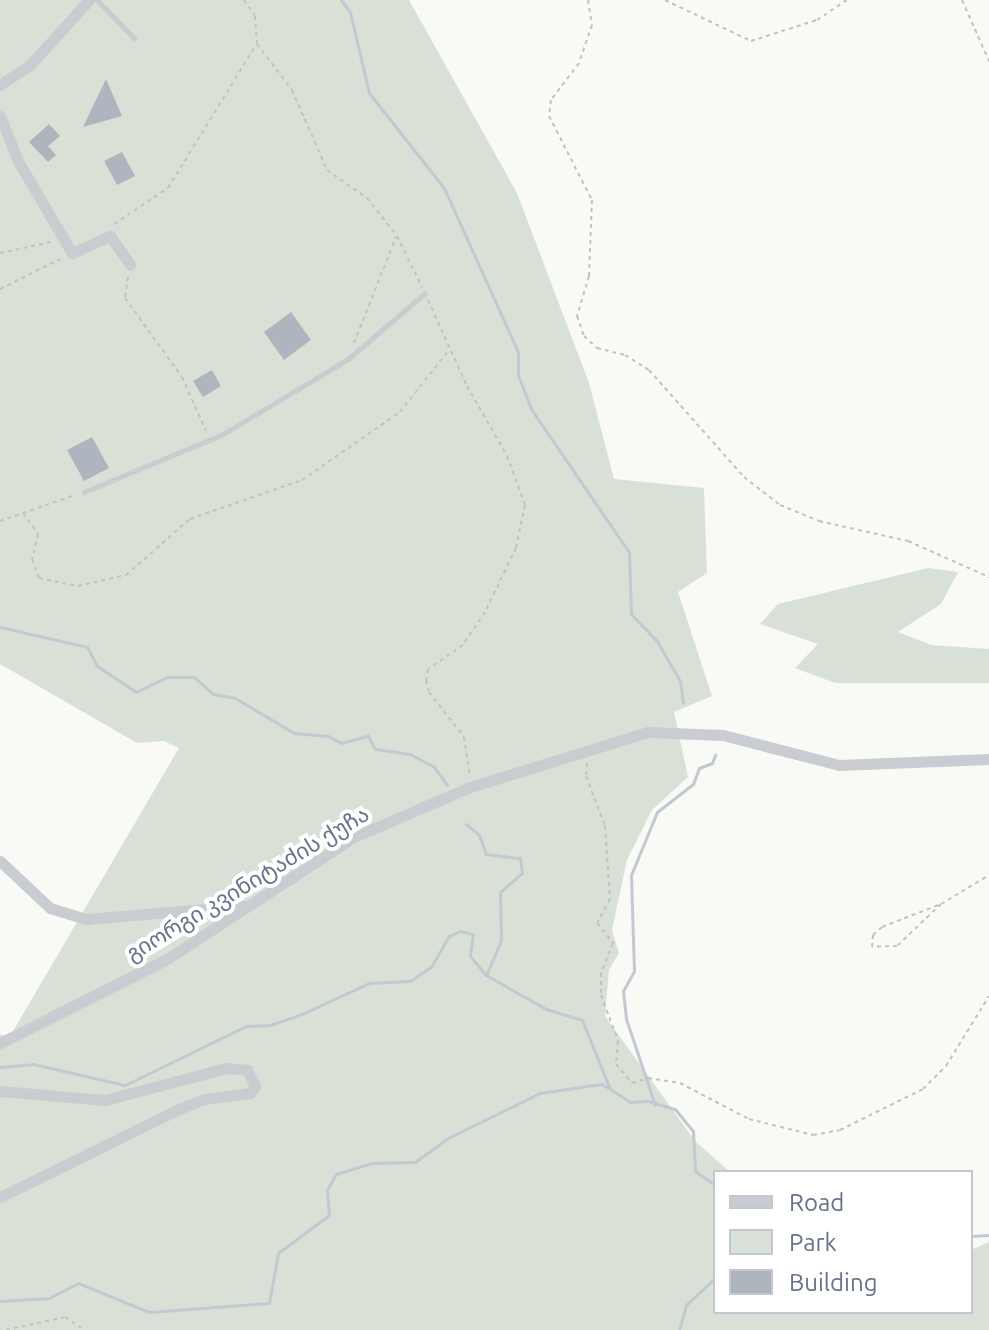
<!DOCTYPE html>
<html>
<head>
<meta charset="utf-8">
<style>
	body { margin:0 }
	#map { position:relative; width:989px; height:1330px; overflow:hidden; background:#f9f9f6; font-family:Ubuntu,"Noto Sans Georgian",sans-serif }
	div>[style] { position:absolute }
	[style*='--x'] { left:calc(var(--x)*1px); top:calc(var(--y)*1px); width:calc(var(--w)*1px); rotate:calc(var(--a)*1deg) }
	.green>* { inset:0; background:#d9e1d7 }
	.stream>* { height:3px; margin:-1.5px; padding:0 1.5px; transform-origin:1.5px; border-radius:1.5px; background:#c2cad1 }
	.building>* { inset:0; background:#afb5be }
	.path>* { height:2px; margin-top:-1px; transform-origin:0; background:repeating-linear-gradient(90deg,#c0c2c5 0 4px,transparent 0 8px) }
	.lane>* { height:5px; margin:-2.5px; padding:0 2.5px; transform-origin:2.5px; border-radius:2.5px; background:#c9ccd0 }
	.street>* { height:11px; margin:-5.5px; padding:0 5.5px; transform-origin:5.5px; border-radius:5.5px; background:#c9ccd0 }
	span { translate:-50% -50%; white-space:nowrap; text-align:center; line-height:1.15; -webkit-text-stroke:8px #fff; paint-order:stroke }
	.street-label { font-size:22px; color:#667389 }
	.legend { position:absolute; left:713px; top:1170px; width:260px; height:144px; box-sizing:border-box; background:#fff; border:2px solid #c2c7d0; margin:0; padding:10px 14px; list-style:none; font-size:24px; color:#667389 }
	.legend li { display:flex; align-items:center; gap:16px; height:40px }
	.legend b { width:40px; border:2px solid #c2c7d0 }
</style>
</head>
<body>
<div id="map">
	<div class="green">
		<i style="clip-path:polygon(0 0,409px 0,517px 193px,589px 383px,614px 479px,704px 488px,707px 573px,678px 592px,712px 696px,674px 712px,688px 777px,652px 810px,627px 860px,612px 930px,619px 953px,609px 970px,605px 1016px,695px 1141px,730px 1172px,715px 1172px,715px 1312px,971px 1312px,971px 1250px,989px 1242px,989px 1330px,0 1330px,0 1034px,9px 1038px,179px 748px,164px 741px,137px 743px,0 664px)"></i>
		<i style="clip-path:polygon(928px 568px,958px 572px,941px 604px,898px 632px,931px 645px,989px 649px,989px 683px,835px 683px,795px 668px,818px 644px,760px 624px,778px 604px)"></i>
	</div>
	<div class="stream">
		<i style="--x:341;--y:0;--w:15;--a:53"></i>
		<i style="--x:350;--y:12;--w:83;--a:76.8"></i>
		<i style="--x:369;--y:93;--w:121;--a:51.7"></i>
		<i style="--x:444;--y:188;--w:180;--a:65.7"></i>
		<i style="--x:518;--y:352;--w:23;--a:90"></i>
		<i style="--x:518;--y:375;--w:36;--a:69"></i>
		<i style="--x:531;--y:409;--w:173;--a:55.6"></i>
		<i style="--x:629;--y:552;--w:62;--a:88.2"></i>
		<i style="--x:631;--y:614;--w:37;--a:46"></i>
		<i style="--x:657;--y:641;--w:46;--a:60.1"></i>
		<i style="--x:680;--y:681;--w:22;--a:82"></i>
		<i style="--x:0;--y:627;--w:89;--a:12.9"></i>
		<i style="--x:87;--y:647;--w:21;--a:62"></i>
		<i style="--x:97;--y:666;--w:47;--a:33.7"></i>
		<i style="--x:136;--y:692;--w:34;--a:-26"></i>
		<i style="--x:167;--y:677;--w:27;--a:0"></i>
		<i style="--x:194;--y:677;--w:25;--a:42"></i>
		<i style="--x:213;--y:694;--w:22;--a:10"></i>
		<i style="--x:235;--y:698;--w:69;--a:30.7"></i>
		<i style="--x:294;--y:733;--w:34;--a:5"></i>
		<i style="--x:328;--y:736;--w:15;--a:28"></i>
		<i style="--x:341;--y:743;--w:28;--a:-15"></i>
		<i style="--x:368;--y:736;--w:15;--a:62"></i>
		<i style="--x:375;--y:749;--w:35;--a:8"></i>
		<i style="--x:410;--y:754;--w:27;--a:28"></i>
		<i style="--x:434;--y:767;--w:22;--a:54"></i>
		<i style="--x:466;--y:824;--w:17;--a:40"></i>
		<i style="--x:479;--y:835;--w:20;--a:70"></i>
		<i style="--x:486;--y:854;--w:34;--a:7"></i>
		<i style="--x:520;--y:858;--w:15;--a:82"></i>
		<i style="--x:522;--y:873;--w:29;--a:139"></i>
		<i style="--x:500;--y:892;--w:48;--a:88.8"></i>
		<i style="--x:501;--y:940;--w:38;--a:113"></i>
		<i style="--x:0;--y:1067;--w:33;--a:-5"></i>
		<i style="--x:33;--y:1064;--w:94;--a:12.9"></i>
		<i style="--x:125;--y:1085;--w:135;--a:-26"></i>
		<i style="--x:246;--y:1026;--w:24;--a:-2"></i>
		<i style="--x:270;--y:1025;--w:36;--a:-19"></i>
		<i style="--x:304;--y:1013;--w:72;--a:-24.8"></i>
		<i style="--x:369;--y:983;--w:41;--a:-2.8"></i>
		<i style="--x:410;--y:981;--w:25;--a:-34"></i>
		<i style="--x:431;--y:967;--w:36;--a:-60"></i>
		<i style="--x:449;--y:936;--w:12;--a:-24"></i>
		<i style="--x:460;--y:931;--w:13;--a:13"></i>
		<i style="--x:473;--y:934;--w:22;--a:98"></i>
		<i style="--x:470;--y:956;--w:25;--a:50"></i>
		<i style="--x:486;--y:975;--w:69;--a:29.5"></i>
		<i style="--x:546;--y:1009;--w:38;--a:17"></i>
		<i style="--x:582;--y:1020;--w:74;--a:67.9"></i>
		<i style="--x:610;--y:1089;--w:24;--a:33"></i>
		<i style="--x:630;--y:1102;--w:18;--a:-3"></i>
		<i style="--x:648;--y:1101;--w:28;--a:17"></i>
		<i style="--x:675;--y:1109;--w:28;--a:51"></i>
		<i style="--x:693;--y:1131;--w:40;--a:87.1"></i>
		<i style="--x:695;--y:1171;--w:24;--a:35"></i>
		<i style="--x:655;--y:1105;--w:91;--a:-108.6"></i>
		<i style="--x:626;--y:1019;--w:28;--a:-96"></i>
		<i style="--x:623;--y:991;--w:23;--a:-61"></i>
		<i style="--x:634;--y:971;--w:96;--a:-91.8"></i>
		<i style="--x:631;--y:875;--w:68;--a:-67.6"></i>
		<i style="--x:657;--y:812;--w:46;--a:-37.9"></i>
		<i style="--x:693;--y:784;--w:17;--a:-69"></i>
		<i style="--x:699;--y:768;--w:14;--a:-21"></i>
		<i style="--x:712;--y:763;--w:9;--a:-69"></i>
		<i style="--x:971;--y:1236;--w:18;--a:-3"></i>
		<i style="--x:0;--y:1301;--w:49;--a:-3.5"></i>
		<i style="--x:49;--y:1298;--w:33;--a:-27"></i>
		<i style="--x:78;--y:1283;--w:77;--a:22.2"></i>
		<i style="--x:149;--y:1312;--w:120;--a:-4.3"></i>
		<i style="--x:269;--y:1303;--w:51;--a:-79.8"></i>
		<i style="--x:278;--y:1253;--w:64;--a:-36.7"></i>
		<i style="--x:329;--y:1215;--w:25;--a:-95"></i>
		<i style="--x:327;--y:1190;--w:18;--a:-61"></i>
		<i style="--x:336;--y:1174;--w:38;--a:-17"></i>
		<i style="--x:372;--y:1163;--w:43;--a:-1.3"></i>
		<i style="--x:415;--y:1162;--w:41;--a:-36"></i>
		<i style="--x:448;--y:1138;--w:102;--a:-26.1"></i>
		<i style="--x:540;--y:1093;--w:62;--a:-8.4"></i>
		<i style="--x:601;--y:1084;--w:9;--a:27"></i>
		<i style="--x:679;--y:1330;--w:26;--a:-74"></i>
		<i style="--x:686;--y:1305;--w:40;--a:-43"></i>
	</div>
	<div class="building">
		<i style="clip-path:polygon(106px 79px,122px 116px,83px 127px)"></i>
		<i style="clip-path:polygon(49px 124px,60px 136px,48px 146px,56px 155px,48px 162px,29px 142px)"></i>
		<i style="clip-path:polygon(122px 152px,135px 176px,117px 185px,104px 161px)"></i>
		<i style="clip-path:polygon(291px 312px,311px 340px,284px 360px,264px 332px)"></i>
		<i style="clip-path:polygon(212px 370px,221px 386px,203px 397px,193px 381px)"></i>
		<i style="clip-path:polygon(92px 437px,109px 468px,84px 481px,67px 450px)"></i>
	</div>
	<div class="path">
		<i style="--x:244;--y:0;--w:19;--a:55"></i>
		<i style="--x:255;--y:16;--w:28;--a:86"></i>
		<i style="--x:257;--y:44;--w:58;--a:52.7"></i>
		<i style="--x:292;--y:90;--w:87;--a:66.4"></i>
		<i style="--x:327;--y:170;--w:49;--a:35"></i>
		<i style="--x:367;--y:198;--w:48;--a:51.7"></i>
		<i style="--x:397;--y:236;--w:57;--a:63.9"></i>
		<i style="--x:588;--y:0;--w:25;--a:81"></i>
		<i style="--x:592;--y:25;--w:40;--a:108.9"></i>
		<i style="--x:579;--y:63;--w:46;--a:127.1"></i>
		<i style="--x:551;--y:100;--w:16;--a:97"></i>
		<i style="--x:549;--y:116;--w:94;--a:62.9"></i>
		<i style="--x:592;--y:200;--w:76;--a:92.3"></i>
		<i style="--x:589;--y:276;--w:42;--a:106.7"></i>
		<i style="--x:577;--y:316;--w:21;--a:71"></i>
		<i style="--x:584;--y:336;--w:18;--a:43"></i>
		<i style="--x:597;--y:348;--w:29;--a:14"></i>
		<i style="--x:625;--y:355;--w:28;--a:32"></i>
		<i style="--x:649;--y:370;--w:143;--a:48.4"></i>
		<i style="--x:744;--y:477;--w:46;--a:37.9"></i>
		<i style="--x:780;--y:505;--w:42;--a:22.3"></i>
		<i style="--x:819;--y:521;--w:91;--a:12.7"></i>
		<i style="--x:908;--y:541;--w:89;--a:24"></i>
		<i style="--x:665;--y:0;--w:95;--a:25.5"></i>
		<i style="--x:751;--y:41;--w:69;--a:-17.7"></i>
		<i style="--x:817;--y:20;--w:36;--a:-34"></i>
		<i style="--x:962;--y:0;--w:67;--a:66.1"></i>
		<i style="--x:114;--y:224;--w:65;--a:-33.7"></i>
		<i style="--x:168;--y:188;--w:168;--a:-58.4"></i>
		<i style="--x:0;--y:253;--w:52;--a:-12.2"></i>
		<i style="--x:128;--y:277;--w:21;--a:98"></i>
		<i style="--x:125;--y:298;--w:97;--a:54.2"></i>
		<i style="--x:182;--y:377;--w:59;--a:66"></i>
		<i style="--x:0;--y:289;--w:67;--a:-26.6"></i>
		<i style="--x:428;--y:300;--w:94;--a:65.6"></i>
		<i style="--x:467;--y:386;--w:81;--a:60.3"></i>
		<i style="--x:507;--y:456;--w:52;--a:69.8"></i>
		<i style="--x:525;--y:505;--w:44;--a:101.8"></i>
		<i style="--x:516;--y:548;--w:71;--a:115.8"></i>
		<i style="--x:485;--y:612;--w:40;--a:124"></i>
		<i style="--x:463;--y:645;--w:42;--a:145.6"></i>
		<i style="--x:428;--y:669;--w:11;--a:100"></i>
		<i style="--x:426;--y:680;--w:12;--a:76"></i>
		<i style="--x:429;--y:692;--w:57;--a:52.1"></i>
		<i style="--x:464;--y:737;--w:40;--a:81.5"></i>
		<i style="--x:354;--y:343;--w:114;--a:-68.4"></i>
		<i style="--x:23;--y:513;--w:26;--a:54"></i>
		<i style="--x:38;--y:534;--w:26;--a:103"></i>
		<i style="--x:32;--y:559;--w:20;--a:70"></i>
		<i style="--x:39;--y:578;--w:40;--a:12"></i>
		<i style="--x:78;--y:586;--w:49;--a:-12.9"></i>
		<i style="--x:126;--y:575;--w:85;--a:-41.2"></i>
		<i style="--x:190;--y:519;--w:119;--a:-19.2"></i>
		<i style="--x:302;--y:480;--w:119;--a:-34.8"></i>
		<i style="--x:400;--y:412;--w:79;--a:-51.7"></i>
		<i style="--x:0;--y:521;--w:79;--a:-19.1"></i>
		<i style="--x:587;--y:763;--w:13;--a:94"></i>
		<i style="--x:586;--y:776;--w:53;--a:69.2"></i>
		<i style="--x:605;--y:826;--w:73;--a:86.1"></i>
		<i style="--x:610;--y:899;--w:27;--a:118"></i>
		<i style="--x:597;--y:923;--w:26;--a:51"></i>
		<i style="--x:613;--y:943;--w:32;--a:112"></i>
		<i style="--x:601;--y:973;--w:22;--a:90"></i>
		<i style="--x:601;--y:995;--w:49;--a:69.7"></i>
		<i style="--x:618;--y:1041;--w:23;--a:95"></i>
		<i style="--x:616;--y:1064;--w:25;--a:50"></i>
		<i style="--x:632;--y:1083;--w:17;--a:-17"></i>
		<i style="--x:648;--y:1078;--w:32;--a:9"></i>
		<i style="--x:680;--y:1083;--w:78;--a:27.6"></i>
		<i style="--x:749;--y:1119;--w:66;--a:14"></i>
		<i style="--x:813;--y:1135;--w:27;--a:-10"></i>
		<i style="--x:840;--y:1130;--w:93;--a:-26.3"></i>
		<i style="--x:923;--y:1089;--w:33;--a:-45"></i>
		<i style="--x:946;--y:1066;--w:82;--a:-58.4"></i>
		<i style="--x:941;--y:904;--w:61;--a:136.3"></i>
		<i style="--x:897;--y:946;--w:25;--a:178"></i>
		<i style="--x:872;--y:947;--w:12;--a:-85"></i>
		<i style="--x:873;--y:935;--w:12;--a:-42"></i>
		<i style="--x:882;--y:927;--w:63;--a:-21.3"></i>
		<i style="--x:941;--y:904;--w:56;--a:-31.1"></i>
		<i style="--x:6;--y:1330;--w:60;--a:-12.4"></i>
		<i style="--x:65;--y:1317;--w:23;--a:34"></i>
	</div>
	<div class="lane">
		<i style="--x:97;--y:0;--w:53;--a:45.8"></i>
		<i style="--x:84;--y:492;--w:148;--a:-22.6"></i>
		<i style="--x:221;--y:435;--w:148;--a:-30.9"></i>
		<i style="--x:348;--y:359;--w:101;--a:-40.6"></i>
	</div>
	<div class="street">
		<i style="--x:0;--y:85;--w:36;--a:-34"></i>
		<i style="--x:30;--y:65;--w:88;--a:-47.8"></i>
		<i style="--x:0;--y:116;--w:48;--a:68.2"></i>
		<i style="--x:18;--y:161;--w:107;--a:59.6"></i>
		<i style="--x:72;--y:253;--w:42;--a:-24.1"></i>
		<i style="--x:110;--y:236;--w:35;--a:55"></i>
		<i style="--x:0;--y:861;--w:69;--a:43.2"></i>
		<i style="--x:50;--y:908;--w:39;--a:17"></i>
		<i style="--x:87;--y:919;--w:157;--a:-4.8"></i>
		<i style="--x:0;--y:1043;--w:187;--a:-26.7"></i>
		<i style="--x:167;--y:959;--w:223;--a:-33.1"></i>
		<i style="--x:354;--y:837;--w:126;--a:-23.3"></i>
		<i style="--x:470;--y:787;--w:186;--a:-17.2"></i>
		<i style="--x:648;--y:732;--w:75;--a:2.3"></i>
		<i style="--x:723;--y:735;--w:120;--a:14.5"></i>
		<i style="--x:839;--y:765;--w:150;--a:-2.3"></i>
		<i style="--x:0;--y:1091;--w:105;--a:4.9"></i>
		<i style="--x:105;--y:1100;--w:125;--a:-14.8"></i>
		<i style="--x:226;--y:1068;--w:21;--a:5"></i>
		<i style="--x:247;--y:1070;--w:18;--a:63"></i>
		<i style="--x:255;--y:1086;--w:9;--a:126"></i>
		<i style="--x:250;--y:1093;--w:46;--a:172.6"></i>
		<i style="--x:204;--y:1099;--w:27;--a:158"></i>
		<i style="--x:179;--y:1109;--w:199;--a:153.8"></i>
	</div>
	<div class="street-label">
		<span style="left:247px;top:883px;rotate:-31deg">გიორგი კვინიტაძის ქუჩა</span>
	</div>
	<ul class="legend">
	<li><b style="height:10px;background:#c9ccd0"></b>Road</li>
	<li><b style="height:22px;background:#d9e1d7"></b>Park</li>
	<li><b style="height:22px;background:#afb5be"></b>Building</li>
	</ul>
</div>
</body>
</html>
